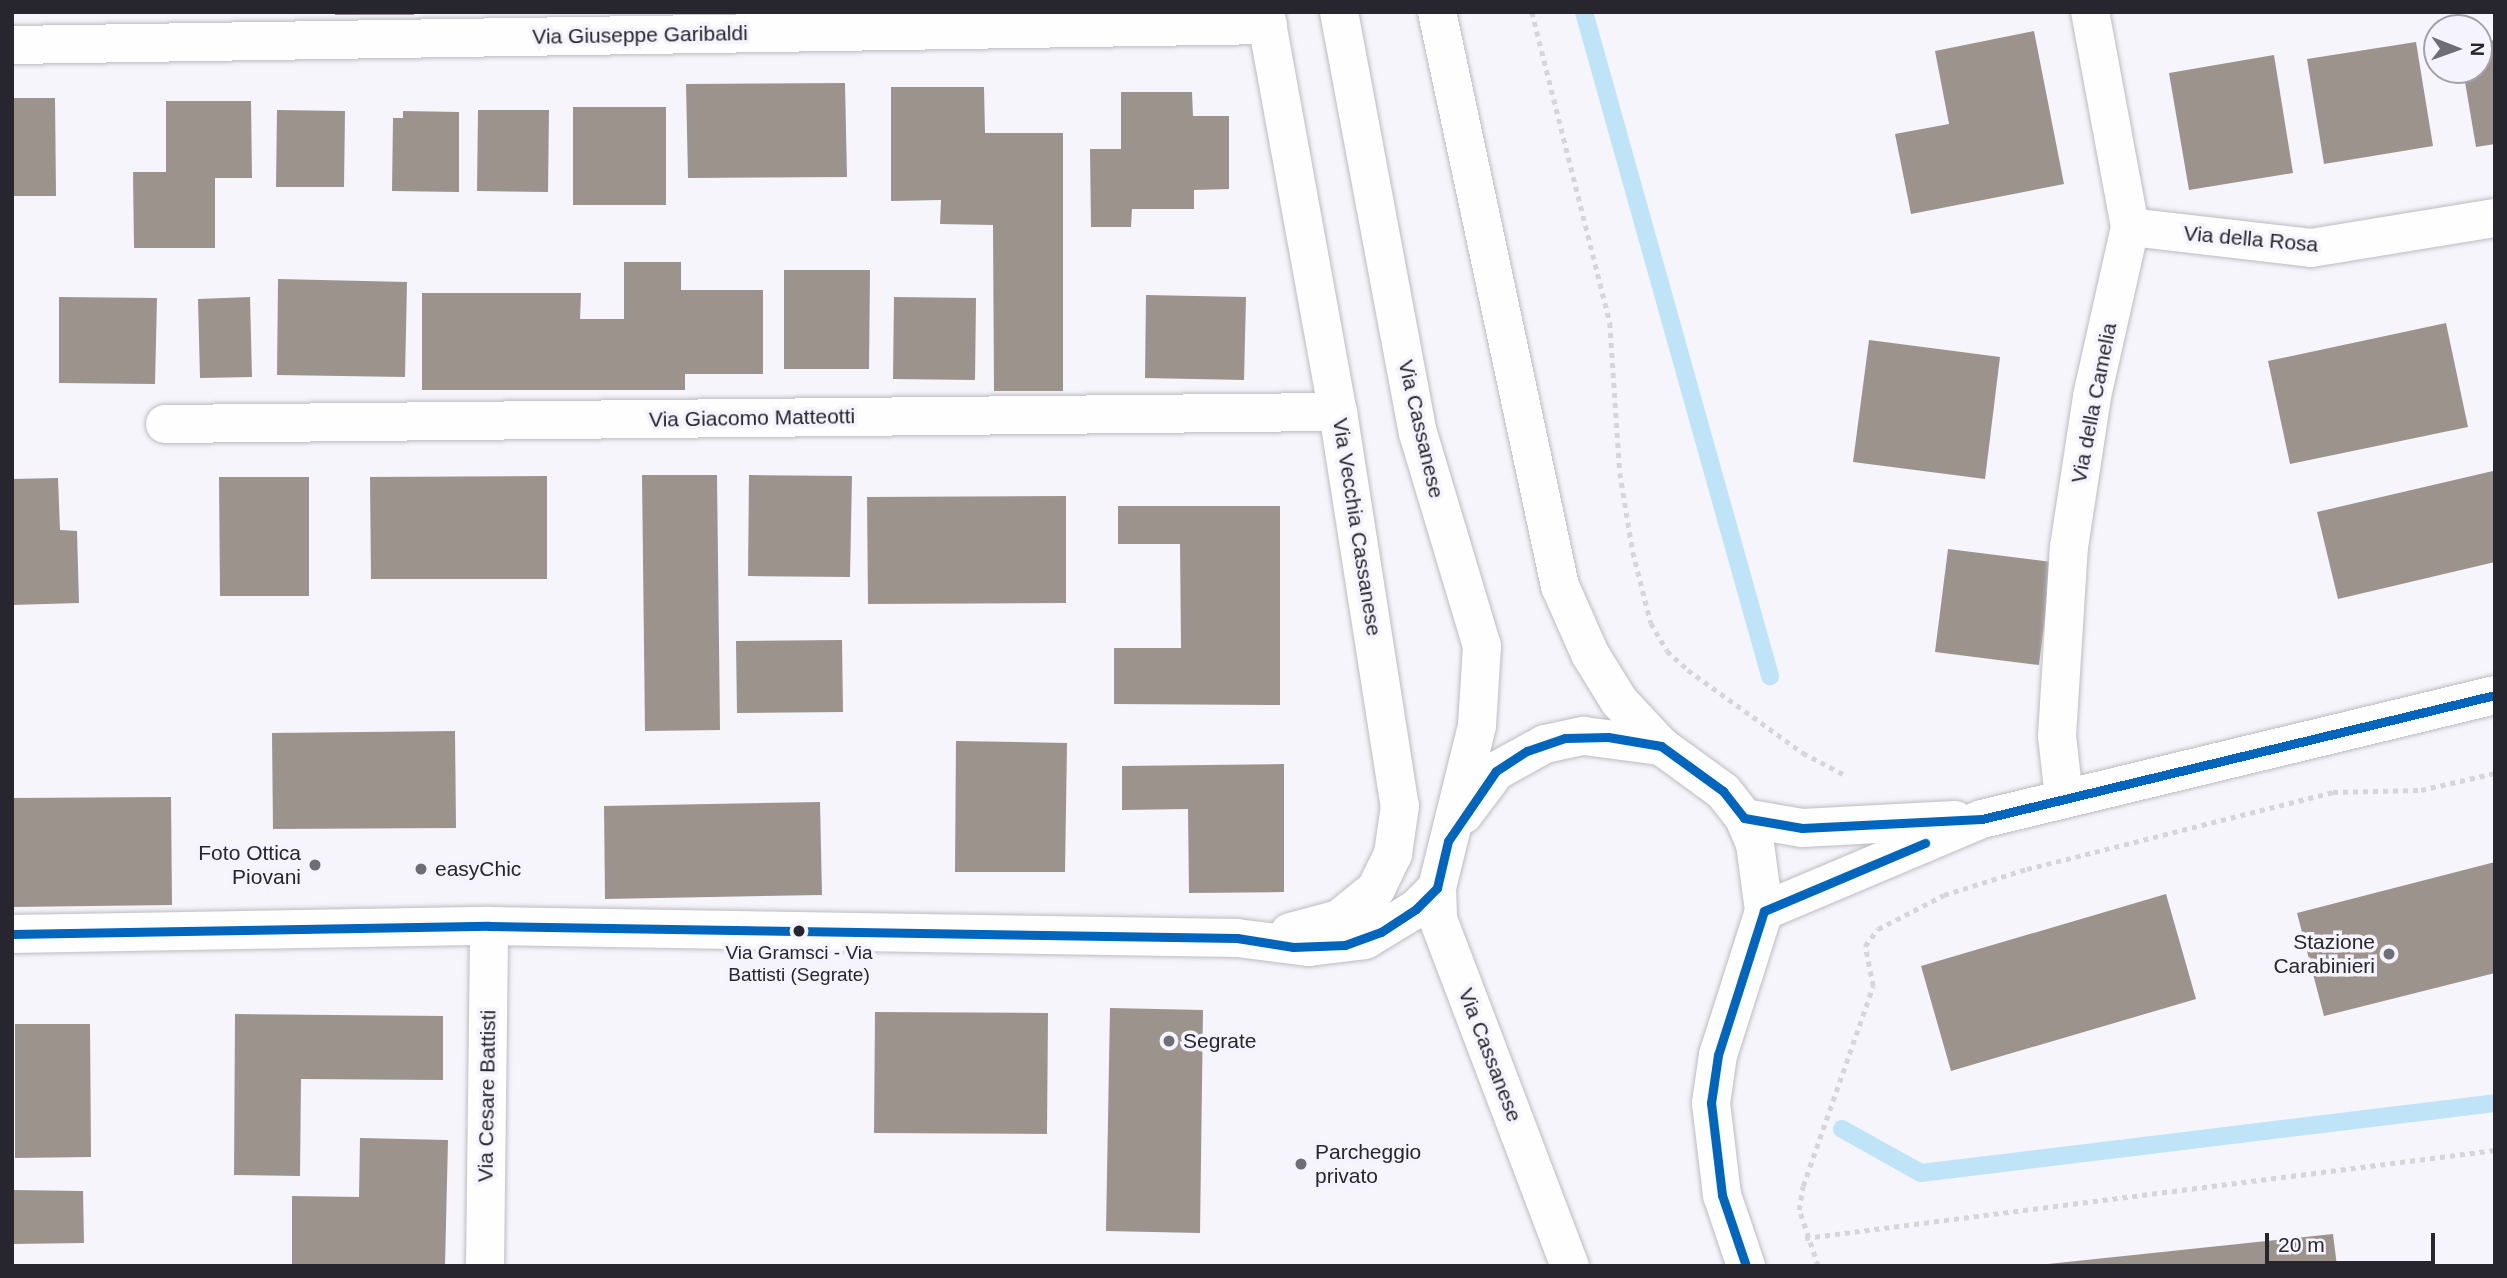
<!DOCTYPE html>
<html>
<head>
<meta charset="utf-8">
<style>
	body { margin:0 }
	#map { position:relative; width:2507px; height:1278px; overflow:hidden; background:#f6f5fb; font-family:Helvetica,sans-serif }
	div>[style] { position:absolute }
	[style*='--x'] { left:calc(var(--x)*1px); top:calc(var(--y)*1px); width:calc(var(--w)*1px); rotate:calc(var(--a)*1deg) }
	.stream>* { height:18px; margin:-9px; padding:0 9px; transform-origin:9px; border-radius:9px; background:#bfe4f7 }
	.building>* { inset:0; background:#9c938d }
	.path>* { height:4.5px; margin-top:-2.25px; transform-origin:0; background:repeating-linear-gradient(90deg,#d6d5d8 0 5px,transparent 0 10px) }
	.roads { filter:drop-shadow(0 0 2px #bdbbc2) drop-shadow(0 0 2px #bdbbc2) }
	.street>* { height:38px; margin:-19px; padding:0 19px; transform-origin:19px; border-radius:19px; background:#fefefe }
	.secondary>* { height:38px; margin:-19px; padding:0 19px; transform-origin:19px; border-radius:19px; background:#fefefe }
	.primary>* { height:38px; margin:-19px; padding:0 19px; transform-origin:19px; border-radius:19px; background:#fefefe }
	.bus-1>* { height:9px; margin:-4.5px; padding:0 4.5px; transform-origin:4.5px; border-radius:4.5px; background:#0065bd }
	.dots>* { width:19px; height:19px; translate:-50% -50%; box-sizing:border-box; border:4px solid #f5f3fd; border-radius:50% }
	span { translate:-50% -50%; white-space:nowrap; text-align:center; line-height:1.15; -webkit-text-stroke:7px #f5f3fd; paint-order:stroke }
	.bus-label { font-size:19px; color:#27252e }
	.street-label { font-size:21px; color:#27252e }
	.poi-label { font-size:21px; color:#27252e }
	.right { translate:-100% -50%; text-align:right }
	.left { translate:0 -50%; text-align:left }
	.frame { position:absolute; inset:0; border:14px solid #27252e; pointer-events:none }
	.north { position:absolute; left:2423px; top:14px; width:70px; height:70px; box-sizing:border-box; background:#f5f3fd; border:2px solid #a3a1aa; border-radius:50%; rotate:91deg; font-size:19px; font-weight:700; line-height:28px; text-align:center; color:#27252e }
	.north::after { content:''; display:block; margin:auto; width:24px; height:32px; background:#6f6e76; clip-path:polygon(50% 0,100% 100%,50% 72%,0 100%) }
	.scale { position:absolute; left:2265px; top:1233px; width:170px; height:32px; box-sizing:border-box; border:4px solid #27252e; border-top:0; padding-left:9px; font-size:21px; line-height:24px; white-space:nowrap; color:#27252e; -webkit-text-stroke:5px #f5f3fd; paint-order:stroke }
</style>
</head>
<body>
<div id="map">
	<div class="stream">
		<i style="--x:1584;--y:12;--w:690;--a:74.35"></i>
		<i style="--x:1842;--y:1129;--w:90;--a:29.1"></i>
		<i style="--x:1921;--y:1173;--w:578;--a:-6.95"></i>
	</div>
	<div class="building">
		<i style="clip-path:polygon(335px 12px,414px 12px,414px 15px,335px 15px)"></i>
		<i style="clip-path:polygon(2034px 31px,2064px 184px,1911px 214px,1895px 134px,1949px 124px,1935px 51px)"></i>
		<i style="clip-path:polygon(2495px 40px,2495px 144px,2476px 147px,2463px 70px,2479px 70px,2479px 43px)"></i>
		<i style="clip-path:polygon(2416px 42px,2433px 146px,2324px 164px,2307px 59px)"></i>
		<i style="clip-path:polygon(2274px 55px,2293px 173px,2189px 190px,2169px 73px)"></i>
		<i style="clip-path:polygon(845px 83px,847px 177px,688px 178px,686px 84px)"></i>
		<i style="clip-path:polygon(891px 87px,984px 87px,985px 133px,1063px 133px,1063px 391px,994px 391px,993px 225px,940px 224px,941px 200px,891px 201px)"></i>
		<i style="clip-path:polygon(1121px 92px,1192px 92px,1193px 116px,1229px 116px,1229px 189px,1194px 190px,1194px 209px,1132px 209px,1131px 227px,1091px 227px,1090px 149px,1121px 149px)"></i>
		<i style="clip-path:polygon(12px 98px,55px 98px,56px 196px,12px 196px)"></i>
		<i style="clip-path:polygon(166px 101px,251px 101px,252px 178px,215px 178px,215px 248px,134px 248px,133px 172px,166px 172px)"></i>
		<i style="clip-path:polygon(573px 107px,666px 107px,666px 205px,573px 205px)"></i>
		<i style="clip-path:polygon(277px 110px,345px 111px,344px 187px,276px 187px)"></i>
		<i style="clip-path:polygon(478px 110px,549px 110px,548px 192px,477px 191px)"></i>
		<i style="clip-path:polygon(403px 111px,459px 112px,459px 192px,392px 191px,393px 118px,403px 118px)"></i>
		<i style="clip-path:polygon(624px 262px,681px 262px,681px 290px,763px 290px,763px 374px,685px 374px,685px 390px,422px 390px,422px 293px,581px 293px,580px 319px,624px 319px)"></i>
		<i style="clip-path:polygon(784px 270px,870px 270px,869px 369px,784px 369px)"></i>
		<i style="clip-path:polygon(278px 279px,407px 282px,405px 377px,277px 375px)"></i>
		<i style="clip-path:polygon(1146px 295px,1246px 297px,1244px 380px,1145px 378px)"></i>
		<i style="clip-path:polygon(59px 297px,157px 298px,155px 384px,59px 383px)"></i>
		<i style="clip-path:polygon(250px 297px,252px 377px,200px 378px,198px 299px)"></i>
		<i style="clip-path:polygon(894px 297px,976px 298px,975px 380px,893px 379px)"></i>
		<i style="clip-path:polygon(2446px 323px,2468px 427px,2290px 464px,2268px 361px)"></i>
		<i style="clip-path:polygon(1869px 340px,2000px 357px,1985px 479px,1853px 462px)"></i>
		<i style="clip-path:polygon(2493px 471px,2495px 562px,2338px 599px,2317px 512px)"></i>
		<i style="clip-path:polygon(642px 475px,717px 475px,720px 730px,645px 731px)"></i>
		<i style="clip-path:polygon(749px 475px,852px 476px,850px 577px,748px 576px)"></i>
		<i style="clip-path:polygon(547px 476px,547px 579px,371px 579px,370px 477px)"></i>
		<i style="clip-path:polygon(219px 477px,309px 477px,309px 596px,220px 596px)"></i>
		<i style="clip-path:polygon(58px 478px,60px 530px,77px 531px,79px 603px,12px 605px,12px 479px)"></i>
		<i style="clip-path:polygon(1066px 496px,1066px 603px,868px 604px,867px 497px)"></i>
		<i style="clip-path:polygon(1118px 506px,1280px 506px,1280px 705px,1114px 704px,1114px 648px,1181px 648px,1180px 544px,1118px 544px)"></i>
		<i style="clip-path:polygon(1948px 549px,2052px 562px,2039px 665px,1935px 652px)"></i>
		<i style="clip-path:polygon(842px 640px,843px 712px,737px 713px,736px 641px)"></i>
		<i style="clip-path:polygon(455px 731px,456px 828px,273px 829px,272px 733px)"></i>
		<i style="clip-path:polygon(956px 741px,1067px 743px,1065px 872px,955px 872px)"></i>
		<i style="clip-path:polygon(1284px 764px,1284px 892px,1189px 893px,1188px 809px,1122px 810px,1122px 766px)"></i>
		<i style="clip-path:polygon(171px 797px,172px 905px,12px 907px,12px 798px)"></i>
		<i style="clip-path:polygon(820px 802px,822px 895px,605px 899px,604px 806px)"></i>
		<i style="clip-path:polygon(2495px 862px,2495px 973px,2324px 1016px,2297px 913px)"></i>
		<i style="clip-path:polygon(2166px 894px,2196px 999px,1951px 1071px,1921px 966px)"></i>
		<i style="clip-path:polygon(1110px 1008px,1203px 1010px,1200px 1233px,1106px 1231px)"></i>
		<i style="clip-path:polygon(875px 1012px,1048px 1013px,1047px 1134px,874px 1133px)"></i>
		<i style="clip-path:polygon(235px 1014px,443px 1016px,443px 1080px,301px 1079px,300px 1176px,234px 1175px)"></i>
		<i style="clip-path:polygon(15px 1024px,90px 1024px,91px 1157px,15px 1158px)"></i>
		<i style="clip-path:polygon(360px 1138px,448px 1140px,445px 1266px,292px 1266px,292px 1196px,359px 1197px)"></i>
		<i style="clip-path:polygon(12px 1190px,83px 1191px,84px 1243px,12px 1244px)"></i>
		<i style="clip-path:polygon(2333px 1234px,2337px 1266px,2048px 1266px,2048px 1264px)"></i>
	</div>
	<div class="path">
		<i style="--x:1532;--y:12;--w:321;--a:75.9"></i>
		<i style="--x:1610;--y:323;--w:150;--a:86.2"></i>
		<i style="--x:1620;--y:473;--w:80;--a:80.7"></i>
		<i style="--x:1633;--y:552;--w:73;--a:75.8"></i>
		<i style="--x:1651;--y:623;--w:32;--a:60"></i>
		<i style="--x:1667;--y:651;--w:28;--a:42"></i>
		<i style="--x:1688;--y:670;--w:142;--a:35.8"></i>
		<i style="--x:1803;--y:753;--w:47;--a:27.6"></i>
		<i style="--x:1805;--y:1238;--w:696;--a:-7.27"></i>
		<i style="--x:1818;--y:1266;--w:59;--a:-108.7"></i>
		<i style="--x:1799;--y:1210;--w:24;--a:-81"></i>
		<i style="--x:1803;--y:1186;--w:212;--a:-70.7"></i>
		<i style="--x:1873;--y:986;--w:41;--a:-101.3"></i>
		<i style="--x:1865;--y:946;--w:21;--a:-53"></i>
		<i style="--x:1878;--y:929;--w:74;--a:-27.3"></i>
		<i style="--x:1944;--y:895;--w:87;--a:-17.4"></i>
		<i style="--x:2027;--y:869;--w:316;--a:-14.1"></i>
		<i style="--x:2333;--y:792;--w:88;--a:-1.3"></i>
		<i style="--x:2421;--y:790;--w:76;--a:-12.9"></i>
	</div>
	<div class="roads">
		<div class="street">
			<i style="--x:1265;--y:12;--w:407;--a:79.7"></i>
			<i style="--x:1338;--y:412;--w:399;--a:81.1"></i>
			<i style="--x:1400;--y:806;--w:49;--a:98.3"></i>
			<i style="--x:1393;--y:854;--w:39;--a:116"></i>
			<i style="--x:1376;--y:889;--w:48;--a:141"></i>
			<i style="--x:1339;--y:919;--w:51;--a:165.1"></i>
			<i style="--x:12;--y:45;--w:1256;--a:-0.91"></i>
			<i style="--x:2130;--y:227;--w:182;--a:6.6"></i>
			<i style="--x:2311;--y:248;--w:186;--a:-9.3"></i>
			<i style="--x:165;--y:424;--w:1173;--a:-0.59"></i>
			<i style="--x:2064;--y:798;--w:62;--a:-96.4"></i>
			<i style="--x:2057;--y:736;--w:189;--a:-86.4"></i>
			<i style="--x:2069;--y:547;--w:153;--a:-81.3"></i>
			<i style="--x:2092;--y:396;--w:173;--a:-77.3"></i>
			<i style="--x:2130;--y:227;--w:219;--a:-100.5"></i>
			<i style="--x:12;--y:934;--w:477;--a:-1"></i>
			<i style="--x:489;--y:926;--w:748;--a:0.92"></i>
			<i style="--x:1237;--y:938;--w:73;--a:7.1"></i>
			<i style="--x:1309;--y:947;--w:56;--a:-7.1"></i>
			<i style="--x:1365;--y:940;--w:60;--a:-31.3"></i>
			<i style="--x:1416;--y:909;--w:30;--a:-45"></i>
			<i style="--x:485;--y:1266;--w:340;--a:-89.3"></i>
		</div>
		<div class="secondary">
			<i style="--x:1744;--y:818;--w:59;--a:9.8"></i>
			<i style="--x:1802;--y:828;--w:153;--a:-3"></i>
			<i style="--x:1764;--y:911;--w:237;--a:-22.9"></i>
			<i style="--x:1982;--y:819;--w:528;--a:-13.59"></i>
		</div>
		<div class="primary">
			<i style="--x:1339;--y:12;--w:428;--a:79.4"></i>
			<i style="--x:1418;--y:433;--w:222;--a:73.3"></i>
			<i style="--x:1482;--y:646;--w:80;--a:93.6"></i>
			<i style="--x:1477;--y:726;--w:167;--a:103.9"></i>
			<i style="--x:1437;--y:888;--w:31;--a:88"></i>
			<i style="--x:1438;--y:919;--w:371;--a:69.2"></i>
			<i style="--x:1437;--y:12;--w:587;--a:77.91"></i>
			<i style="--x:1560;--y:586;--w:74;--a:66.2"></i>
			<i style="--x:1590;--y:654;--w:55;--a:58.3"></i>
			<i style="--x:1619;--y:701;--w:62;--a:47"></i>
			<i style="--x:1661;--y:746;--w:77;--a:36"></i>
			<i style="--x:1723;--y:791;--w:34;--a:52"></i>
			<i style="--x:1744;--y:818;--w:28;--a:67"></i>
			<i style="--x:1755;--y:844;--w:68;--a:82.3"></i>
			<i style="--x:1764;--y:911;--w:151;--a:107.7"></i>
			<i style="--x:1718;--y:1055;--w:49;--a:98.3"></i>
			<i style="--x:1711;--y:1103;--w:93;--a:83.2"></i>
			<i style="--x:1722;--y:1195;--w:75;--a:71.3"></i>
			<i style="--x:1463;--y:815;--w:55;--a:-53.1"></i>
			<i style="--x:1496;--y:771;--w:56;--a:-28.9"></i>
			<i style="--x:1545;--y:744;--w:40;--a:-12"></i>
			<i style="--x:1584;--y:736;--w:78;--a:7.4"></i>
		</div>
	</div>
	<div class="bus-1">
		<i style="--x:12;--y:934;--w:477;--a:-1"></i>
		<i style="--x:489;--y:926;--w:748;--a:0.92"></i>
		<i style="--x:1237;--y:938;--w:57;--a:9.1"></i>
		<i style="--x:1293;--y:947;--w:52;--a:-2.2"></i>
		<i style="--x:1345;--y:945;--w:38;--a:-20"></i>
		<i style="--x:1381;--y:932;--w:42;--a:-33.3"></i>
		<i style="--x:1416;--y:909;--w:30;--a:-45"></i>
		<i style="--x:1437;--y:888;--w:48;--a:-76.8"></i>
		<i style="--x:1448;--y:841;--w:85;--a:-55.6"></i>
		<i style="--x:1496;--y:771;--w:37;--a:-33"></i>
		<i style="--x:1527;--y:751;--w:40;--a:-18.9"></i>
		<i style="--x:1565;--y:738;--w:43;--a:-1.3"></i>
		<i style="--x:1608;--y:737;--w:54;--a:9.6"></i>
		<i style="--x:1661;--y:746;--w:77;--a:36"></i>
		<i style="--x:1723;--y:791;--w:34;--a:52"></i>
		<i style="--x:1744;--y:818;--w:59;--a:9.8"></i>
		<i style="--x:1802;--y:828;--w:180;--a:-2.9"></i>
		<i style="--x:1982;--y:819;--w:528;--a:-13.59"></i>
		<i style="--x:1746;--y:1266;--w:75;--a:-108.7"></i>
		<i style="--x:1722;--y:1195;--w:93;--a:-96.8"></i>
		<i style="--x:1711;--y:1103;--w:49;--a:-81.7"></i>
		<i style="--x:1718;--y:1055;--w:151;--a:-72.3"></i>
		<i style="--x:1764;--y:911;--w:175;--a:-22.9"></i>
	</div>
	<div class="dots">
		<i style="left:315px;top:865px;background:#6f6e76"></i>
		<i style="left:421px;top:869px;background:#6f6e76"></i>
		<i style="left:799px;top:931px;background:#27252e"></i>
		<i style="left:2389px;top:954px;background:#6f6e76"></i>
		<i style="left:1169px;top:1041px;background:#6f6e76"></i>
		<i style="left:1301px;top:1164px;background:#6f6e76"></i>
	</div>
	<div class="bus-label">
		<span style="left:799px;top:964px">Via Gramsci - Via<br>Battisti (Segrate)</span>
	</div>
	<div class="street-label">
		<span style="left:640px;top:35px;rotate:-1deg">Via Giuseppe Garibaldi</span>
		<span style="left:2251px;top:239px;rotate:5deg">Via della Rosa</span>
		<span style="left:2094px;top:403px;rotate:-79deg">Via della Camelia</span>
		<span style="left:752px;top:418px;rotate:-1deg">Via Giacomo Matteotti</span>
		<span style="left:1421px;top:429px;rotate:77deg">Via Cassanese</span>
		<span style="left:1357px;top:527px;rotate:81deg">Via Vecchia Cassanese</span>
		<span style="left:1490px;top:1055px;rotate:69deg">Via Cassanese</span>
		<span style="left:487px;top:1096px;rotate:-89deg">Via Cesare Battisti</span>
	</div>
	<div class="poi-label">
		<span class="right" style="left:301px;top:865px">Foto Ottica<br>Piovani</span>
		<span class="left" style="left:435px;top:869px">easyChic</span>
		<span class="right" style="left:2375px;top:954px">Stazione<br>Carabinieri</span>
		<span class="left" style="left:1183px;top:1041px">Segrate</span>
		<span class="left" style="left:1315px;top:1164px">Parcheggio<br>privato</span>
	</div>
	<div class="frame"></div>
	<div class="north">N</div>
	<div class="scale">20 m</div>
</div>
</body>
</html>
